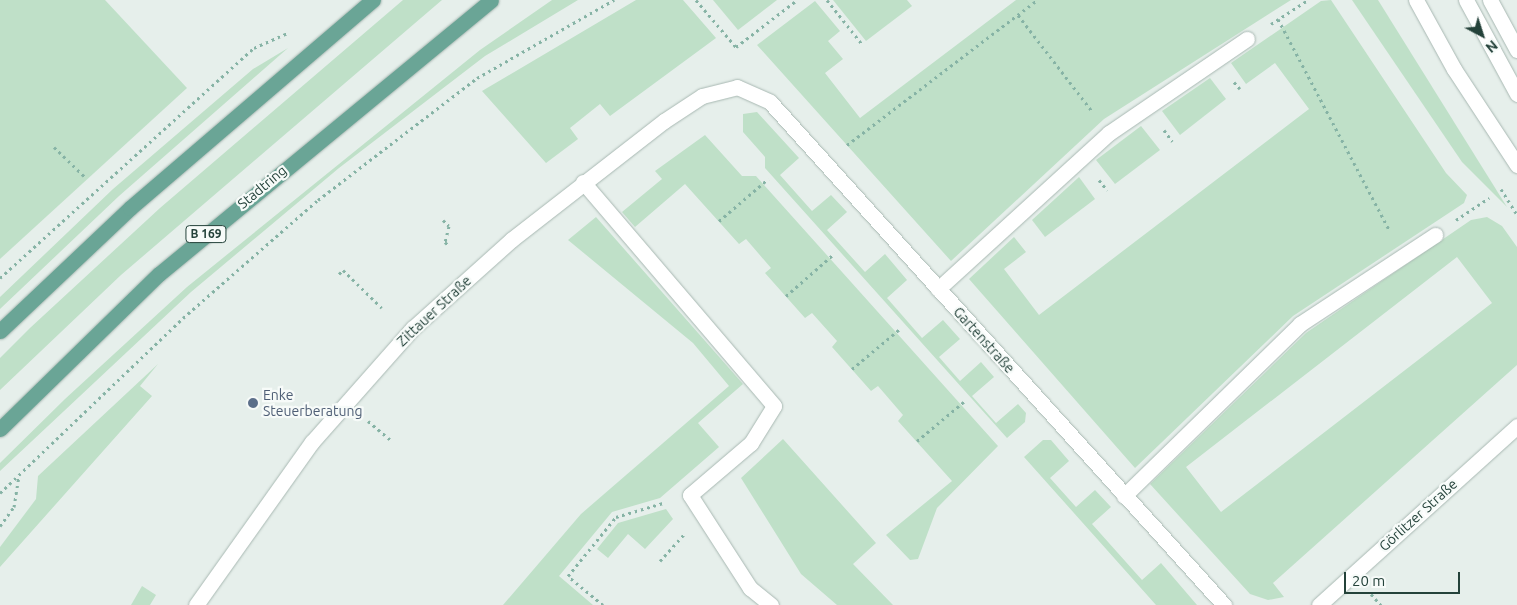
<!DOCTYPE html>
<html>
<head>
<meta charset="utf-8">
<style>
	body { margin:0 }
	#map { position:relative; width:1517px; height:605px; overflow:hidden; background:#e6efeb; font-family:Ubuntu,sans-serif }
	div>[style] { position:absolute }
	[style*='--x'] { left:calc(var(--x)*1px); top:calc(var(--y)*1px); width:calc(var(--w)*1px); rotate:calc(var(--a)*1deg) }
	.green>* { inset:0; background:#bfe0c8 }
	.path>* { height:3px; margin-top:-1.5px; transform-origin:0; background:repeating-linear-gradient(90deg,#86b3a5 0 2.5px,transparent 0 6.5px) }
	.roads { filter:drop-shadow(0 0 1px #a8b8b2) drop-shadow(0 0 1px #a8b8b2) }
	.service>* { height:15px; margin:-7.5px; padding:0 7.5px; transform-origin:7.5px; border-radius:7.5px; background:#fff }
	.minor>* { height:15px; margin:-7.5px; padding:0 7.5px; transform-origin:7.5px; border-radius:7.5px; background:#fff }
	.secondary>* { height:15px; margin:-7.5px; padding:0 7.5px; transform-origin:7.5px; border-radius:7.5px; background:#fff }
	.primary>* { height:15px; margin:-7.5px; padding:0 7.5px; transform-origin:7.5px; border-radius:7.5px; background:#6aa596 }
	.dots>* { width:14px; height:14px; translate:-50% -50%; box-sizing:border-box; border:2px solid #f7fbf9; border-radius:50% }
	span { translate:-50% -50%; white-space:nowrap; text-align:center; line-height:1.15; -webkit-text-stroke:4.5px #f7fbf9; paint-order:stroke }
	.shield-label span { padding:1px 4px; background:#f7fbf9; border:1px solid; border-radius:4px; -webkit-text-stroke-width:0 }
	.shield-label { font-size:12px; color:#24423a; font-weight:700 }
	.street-label { font-size:14px; color:#24423a }
	.service-label { font-size:14px; color:#4e5e75 }
	.left { translate:0 -50%; text-align:left }
	.north { position:absolute; left:1457px; top:10px; width:50px; height:50px; -webkit-text-stroke:4px #f7fbf9; paint-order:stroke; rotate:140deg; font-size:14px; font-weight:700; line-height:20px; text-align:center; color:#24423a }
	.north::after { content:''; display:block; margin:auto; width:18px; height:22px; background:#24423a; clip-path:polygon(50% 0,100% 100%,50% 72%,0 100%) }
	.scale { position:absolute; left:1344px; top:572px; width:116px; height:22px; box-sizing:border-box; border:2px solid #24423a; border-top:0; padding-left:6px; font-size:15px; line-height:18px; white-space:nowrap; color:#24423a; -webkit-text-stroke:4px #f7fbf9; paint-order:stroke }
</style>
</head>
<body>
<div id="map">
	<div class="green">
		<i style="clip-path:polygon(0 0,105px 0,187px 88px,0 259px)"></i>
		<i style="clip-path:polygon(403px 0,442px 0,121px 275px,0 390px,0 358px,30px 328px,160px 208px)"></i>
		<i style="clip-path:polygon(552px 0,578px 0,485px 56px,339px 168px,191px 292px,0 471px,0 463px,65px 399px,187px 287px,480px 50px)"></i>
		<i style="clip-path:polygon(636px 0,683px 0,716px 38px,610px 116px,600px 104px,570px 128px,578px 139px,546px 163px,482px 91px)"></i>
		<i style="clip-path:polygon(713px 0,777px 0,738px 30px)"></i>
		<i style="clip-path:polygon(833px 0,907px 0,912px 6px,866px 41px)"></i>
		<i style="clip-path:polygon(1016px 0,1291px 0,1104px 119px,951px 261px,757px 45px,815px 1px,840px 31px,828px 41px,843px 59px,825px 73px,860px 118px)"></i>
		<i style="clip-path:polygon(1331px 0,1446px 173px,1467px 195px,1464px 203px,1293px 316px,1135px 468px,969px 279px,1014px 237px,1026px 252px,1004px 269px,1039px 315px,1309px 109px,1275px 63px,1246px 84px,1231px 63px,1321px 1px)"></i>
		<i style="clip-path:polygon(1352px 0,1378px 0,1507px 207px,1462px 162px)"></i>
		<i style="clip-path:polygon(288px 48px,119px 196px,0 309px,0 297px,113px 189px,253px 69px)"></i>
		<i style="clip-path:polygon(1210px 78px,1226px 99px,1180px 135px,1162px 111px)"></i>
		<i style="clip-path:polygon(757px 112px,799px 158px,780px 175px,812px 211px,831px 195px,847px 212px,827px 230px,865px 272px,885px 254px,907px 280px,887px 298px,922px 338px,943px 320px,960px 339px,939px 357px,960px 381px,981px 362px,994px 377px,972px 396px,996px 423px,1018px 404px,1026px 413px,1025px 422px,1007px 438px,765px 168px,765px 157px,743px 132px,743px 114px)"></i>
		<i style="clip-path:polygon(1141px 126px,1160px 150px,1115px 184px,1096px 160px)"></i>
		<i style="clip-path:polygon(705px 135px,742px 176px,756px 176px,998px 446px,937px 508px,918px 559px,910px 560px,886px 535px,952px 481px,898px 421px,903px 415px,878px 386px,871px 391px,832px 347px,837px 341px,812px 313px,805px 318px,765px 273px,771px 268px,746px 239px,739px 244px,685px 184px,635px 227px,622px 212px,662px 179px,655px 171px)"></i>
		<i style="clip-path:polygon(1079px 177px,1095px 199px,1045px 237px,1032px 220px)"></i>
		<i style="clip-path:polygon(596px 217px,743px 384px,698px 423px,719px 447px,660px 498px,612px 512px,559px 576px,593px 605px,503px 605px,581px 514px,729px 386px,693px 343px,568px 240px)"></i>
		<i style="clip-path:polygon(evenodd,1487px 217px,1502px 226px,1517px 247px,1517px 365px,1273px 583px,1284px 597px,1268px 600px,1250px 594px,1150px 484px,1306px 333px,1471px 220px,1487px 217px,1457px 257px,1492px 303px,1221px 512px,1186px 467px,1457px 257px)"></i>
		<i style="clip-path:polygon(158px 364px,140px 386px,152px 396px,0 567px,0 547px,36px 499px,38px 476px)"></i>
		<i style="clip-path:polygon(783px 439px,876px 543px,853px 564px,893px 605px,837px 605px,801px 574px,741px 478px)"></i>
		<i style="clip-path:polygon(1043px 440px,1051px 440px,1069px 461px,1050px 478px,1076px 507px,1095px 490px,1111px 507px,1092px 524px,1142px 580px,1161px 563px,1197px 605px,1156px 605px,1024px 457px)"></i>
		<i style="clip-path:polygon(666px 509px,673px 519px,645px 549px,628px 534px,608px 558px,597px 549px,618px 523px)"></i>
		<i style="clip-path:polygon(142px 586px,156px 595px,150px 605px,131px 605px)"></i>
	</div>
	<div class="path">
		<i style="--x:696;--y:0;--w:62;--a:49.6"></i>
		<i style="--x:736;--y:47;--w:77;--a:-37.6"></i>
		<i style="--x:827;--y:0;--w:56;--a:51.5"></i>
		<i style="--x:1018;--y:15;--w:121;--a:52.4"></i>
		<i style="--x:1278;--y:19;--w:240;--a:62.2"></i>
		<i style="--x:1271;--y:24;--w:44;--a:-33"></i>
		<i style="--x:1234;--y:82;--w:9;--a:49"></i>
		<i style="--x:1164;--y:130;--w:14;--a:54"></i>
		<i style="--x:847;--y:145;--w:239;--a:-37.3"></i>
		<i style="--x:54;--y:147;--w:43;--a:44.1"></i>
		<i style="--x:1099;--y:180;--w:13;--a:51"></i>
		<i style="--x:1501;--y:189;--w:31;--a:58"></i>
		<i style="--x:443;--y:220;--w:8;--a:45"></i>
		<i style="--x:449;--y:226;--w:16;--a:104"></i>
		<i style="--x:445;--y:242;--w:6;--a:45"></i>
		<i style="--x:1456;--y:220;--w:40;--a:-34"></i>
		<i style="--x:719;--y:221;--w:65;--a:-40.6"></i>
		<i style="--x:339;--y:274;--w:6;--a:-45"></i>
		<i style="--x:343;--y:270;--w:54;--a:44.3"></i>
		<i style="--x:0;--y:278;--w:343;--a:-42.2"></i>
		<i style="--x:254;--y:48;--w:37;--a:-24"></i>
		<i style="--x:786;--y:296;--w:65;--a:-41.3"></i>
		<i style="--x:852;--y:369;--w:64;--a:-39.9"></i>
		<i style="--x:368;--y:421;--w:31;--a:40"></i>
		<i style="--x:917;--y:441;--w:64;--a:-39.9"></i>
		<i style="--x:0;--y:493;--w:253;--a:-43.7"></i>
		<i style="--x:183;--y:318;--w:179;--a:-41.2"></i>
		<i style="--x:318;--y:200;--w:200;--a:-37.5"></i>
		<i style="--x:477;--y:78;--w:158;--a:-29.7"></i>
		<i style="--x:0;--y:526;--w:24;--a:-54"></i>
		<i style="--x:14;--y:507;--w:33;--a:-81"></i>
		<i style="--x:660;--y:561;--w:36;--a:-48"></i>
		<i style="--x:1371;--y:594;--w:15;--a:48"></i>
		<i style="--x:603;--y:605;--w:45;--a:-140.4"></i>
		<i style="--x:568;--y:576;--w:76;--a:-50.9"></i>
		<i style="--x:616;--y:517;--w:49;--a:-16.6"></i>
	</div>
	<div class="roads">
		<div class="service">
			<i style="--x:1466;--y:0;--w:107;--a:61.5"></i>
			<i style="--x:1490;--y:0;--w:57;--a:61.6"></i>
			<i style="--x:583;--y:182;--w:294;--a:49.5"></i>
			<i style="--x:774;--y:406;--w:44;--a:121.9"></i>
			<i style="--x:751;--y:443;--w:80;--a:139.6"></i>
			<i style="--x:690;--y:495;--w:111;--a:57.2"></i>
			<i style="--x:750;--y:588;--w:27;--a:39"></i>
			<i style="--x:938;--y:289;--w:231;--a:-42.4"></i>
			<i style="--x:1109;--y:133;--w:167;--a:-34.3"></i>
			<i style="--x:1124;--y:496;--w:246;--a:-44.3"></i>
			<i style="--x:1300;--y:324;--w:162;--a:-33.4"></i>
		</div>
		<div class="minor">
			<i style="--x:196;--y:605;--w:200;--a:-54.6"></i>
			<i style="--x:312;--y:442;--w:152;--a:-48.5"></i>
			<i style="--x:413;--y:328;--w:132;--a:-41.9"></i>
			<i style="--x:511;--y:240;--w:194;--a:-37.9"></i>
			<i style="--x:664;--y:121;--w:45;--a:-33.3"></i>
			<i style="--x:702;--y:96;--w:36;--a:-14"></i>
			<i style="--x:737;--y:87;--w:36;--a:24"></i>
			<i style="--x:770;--y:102;--w:678;--a:47.93"></i>
			<i style="--x:1319;--y:605;--w:267;--a:-42.1"></i>
		</div>
		<div class="secondary">
			<i style="--x:1416;--y:0;--w:79;--a:61.2"></i>
			<i style="--x:1454;--y:69;--w:115;--a:56.7"></i>
		</div>
		<div class="primary">
			<i style="--x:0;--y:331;--w:179;--a:-43.4"></i>
			<i style="--x:130;--y:208;--w:320;--a:-40.6"></i>
			<i style="--x:0;--y:429;--w:222;--a:-44.3"></i>
			<i style="--x:159;--y:274;--w:430;--a:-39.5"></i>
		</div>
	</div>
	<div class="dots">
		<i style="left:253px;top:403px;background:#5c6f8a"></i>
	</div>
	<div class="shield-label">
		<span style="left:206px;top:234px">B 169</span>
	</div>
	<div class="street-label">
		<span style="left:262px;top:187px;rotate:-40deg">Stadtring</span>
		<span style="left:434px;top:311px;rotate:-43deg">Zittauer Straße</span>
		<span style="left:984px;top:340px;rotate:48deg">Gartenstraße</span>
		<span style="left:1418px;top:515px;rotate:-42deg">Görlitzer Straße</span>
	</div>
	<div class="service-label">
		<span class="left" style="left:263px;top:403px">Enke<br>Steuerberatung</span>
	</div>
	<div class="north">N</div>
	<div class="scale">20 m</div>
</div>
</body>
</html>
